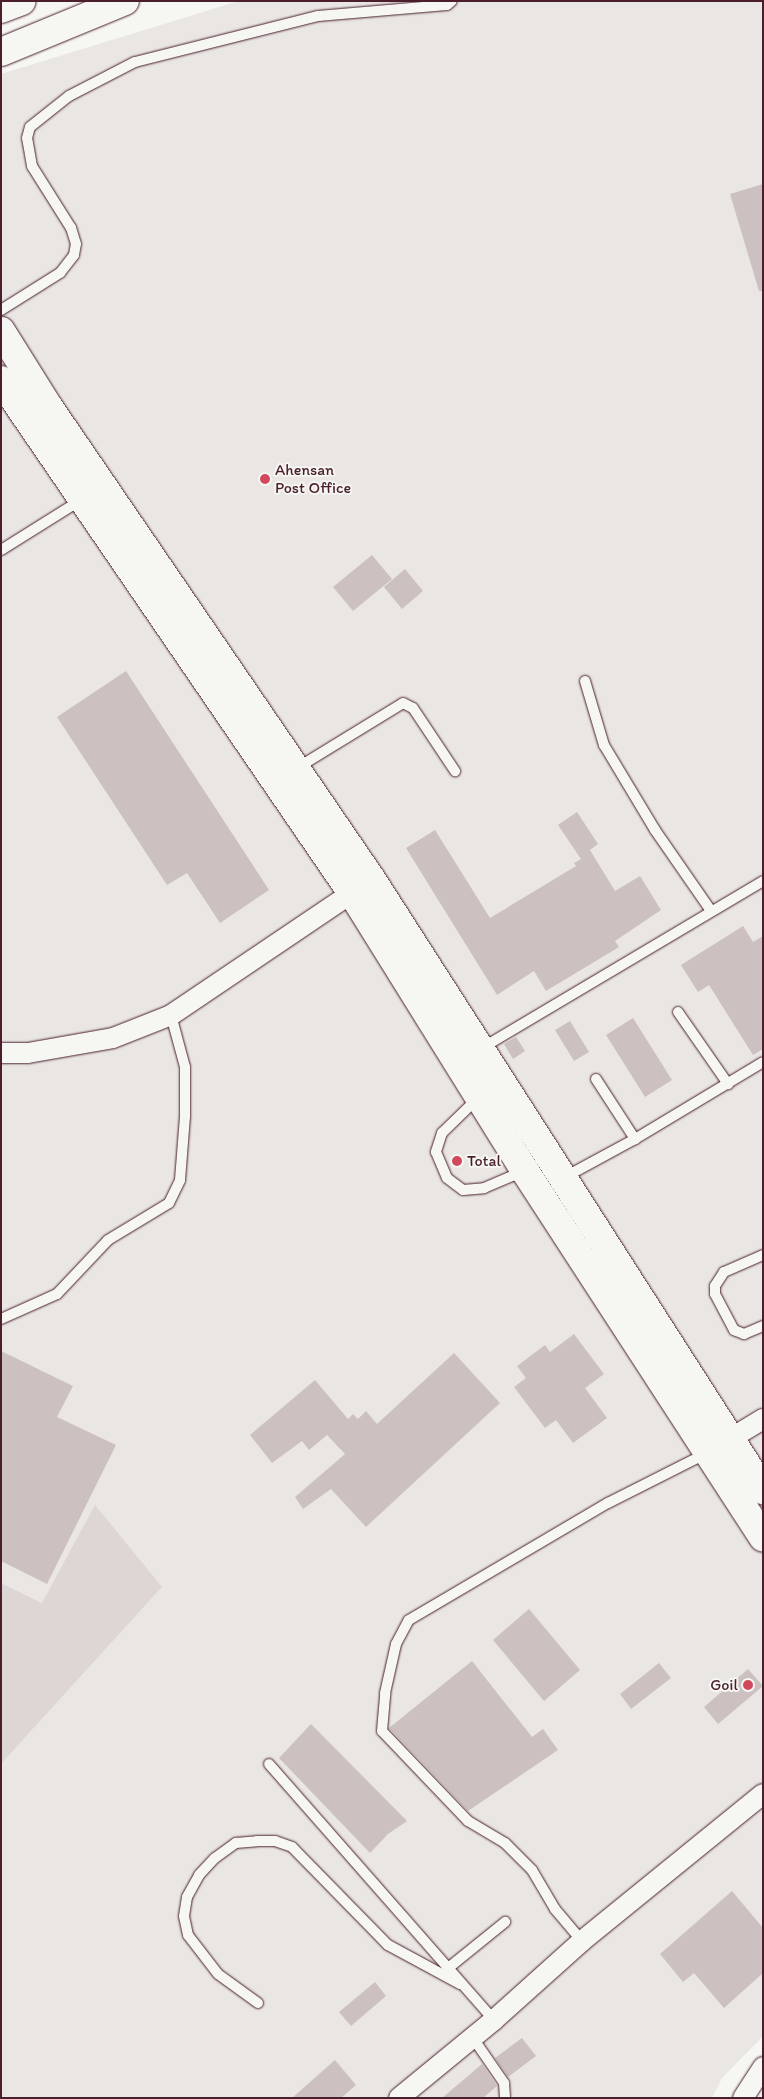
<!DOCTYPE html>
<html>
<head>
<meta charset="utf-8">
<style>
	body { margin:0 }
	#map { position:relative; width:764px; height:2099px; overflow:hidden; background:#f6f6f2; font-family:Itim,sans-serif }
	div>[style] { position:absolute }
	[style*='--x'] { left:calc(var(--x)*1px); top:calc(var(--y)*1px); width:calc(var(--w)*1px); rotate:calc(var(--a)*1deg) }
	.built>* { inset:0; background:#e9e6e3 }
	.green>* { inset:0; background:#ddd6d5 }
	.building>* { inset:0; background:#ccc1c0 }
	.roads { filter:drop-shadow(0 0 1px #4a1f2b) drop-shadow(0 0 1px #4a1f2b) }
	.lane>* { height:10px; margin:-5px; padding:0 5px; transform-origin:5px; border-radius:5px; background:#f6f6f2 }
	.street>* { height:20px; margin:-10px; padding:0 10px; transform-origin:10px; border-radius:10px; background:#f6f6f2 }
	.secondary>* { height:28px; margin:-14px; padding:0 14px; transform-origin:14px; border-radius:14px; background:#f6f6f2 }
	.dots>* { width:14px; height:14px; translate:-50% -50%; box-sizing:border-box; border:2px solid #f6f6f2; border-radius:50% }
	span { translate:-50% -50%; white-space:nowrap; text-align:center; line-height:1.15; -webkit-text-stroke:4px #f6f6f2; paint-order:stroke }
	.poi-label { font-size:16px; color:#4a1f2b }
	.left { translate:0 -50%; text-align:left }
	.right { translate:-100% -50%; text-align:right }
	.frame { position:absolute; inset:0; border:2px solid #4a1f2b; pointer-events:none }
</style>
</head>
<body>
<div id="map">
	<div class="built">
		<i style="clip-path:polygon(239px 1px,763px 1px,763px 2036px,722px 2078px,712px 2098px,1px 2098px,1px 1764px,162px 1587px,42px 1603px,1px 1583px,1px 74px)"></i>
	</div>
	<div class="green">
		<i style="clip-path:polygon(95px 1505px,162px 1587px,1px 1764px,1px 1583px,42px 1603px)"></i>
	</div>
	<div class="building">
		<i style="clip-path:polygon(763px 184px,763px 291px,759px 291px,730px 194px)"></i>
		<i style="clip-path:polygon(372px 555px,392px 579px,353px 611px,333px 587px)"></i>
		<i style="clip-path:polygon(405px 569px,423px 591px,402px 609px,384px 587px)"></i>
		<i style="clip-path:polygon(126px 671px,269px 890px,220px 923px,187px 873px,167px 885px,57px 717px)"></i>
		<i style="clip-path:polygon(577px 812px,598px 844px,590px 850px,615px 891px,640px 876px,661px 910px,615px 941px,619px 947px,546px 991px,534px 971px,497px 995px,406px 848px,435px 830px,490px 918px,576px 866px,574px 863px,581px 859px,558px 825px)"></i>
		<i style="clip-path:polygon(743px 926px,753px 942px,763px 936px,763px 1049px,753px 1055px,709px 985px,698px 992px,681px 965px)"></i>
		<i style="clip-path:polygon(633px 1018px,672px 1080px,645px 1097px,606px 1035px)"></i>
		<i style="clip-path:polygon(570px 1021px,589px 1052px,574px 1061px,555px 1030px)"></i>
		<i style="clip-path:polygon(516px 1037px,525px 1051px,513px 1059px,504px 1044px)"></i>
		<i style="clip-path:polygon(574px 1334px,604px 1374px,585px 1388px,607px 1418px,573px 1443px,556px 1420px,545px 1428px,514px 1387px,526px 1378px,517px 1366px,545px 1345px,550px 1352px)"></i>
		<i style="clip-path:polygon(1px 1351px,73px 1386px,57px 1417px,116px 1445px,47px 1584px,1px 1561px)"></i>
		<i style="clip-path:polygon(454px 1353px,500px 1403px,366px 1527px,331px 1489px,303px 1509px,295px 1497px,345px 1454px,327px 1435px,309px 1450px,302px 1441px,272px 1463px,250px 1435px,315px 1380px,348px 1419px,353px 1414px,358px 1419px,366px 1411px,377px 1424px)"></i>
		<i style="clip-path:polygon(529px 1609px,580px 1670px,544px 1701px,493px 1640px)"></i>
		<i style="clip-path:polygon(472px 1661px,532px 1737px,543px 1729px,558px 1750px,468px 1811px,389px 1728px)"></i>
		<i style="clip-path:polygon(659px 1663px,671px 1678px,631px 1709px,620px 1694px)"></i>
		<i style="clip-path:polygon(748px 1669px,763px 1686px,718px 1724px,704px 1707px)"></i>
		<i style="clip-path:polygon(311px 1724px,407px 1821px,388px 1834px,370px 1853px,279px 1758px)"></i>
		<i style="clip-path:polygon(732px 1891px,763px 1928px,763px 1973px,724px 2008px,694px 1973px,683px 1982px,660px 1954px)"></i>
		<i style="clip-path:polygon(375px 1982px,386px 1996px,351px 2026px,339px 2012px)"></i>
		<i style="clip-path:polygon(522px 2038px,536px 2056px,508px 2077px,495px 2058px)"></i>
		<i style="clip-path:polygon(335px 2060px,356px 2085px,341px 2098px,292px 2098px)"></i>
		<i style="clip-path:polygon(482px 2064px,497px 2086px,483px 2098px,442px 2098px)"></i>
	</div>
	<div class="roads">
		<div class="lane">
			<i style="--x:1;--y:310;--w:70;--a:-32.1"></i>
			<i style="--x:60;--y:273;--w:23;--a:-52"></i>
			<i style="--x:74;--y:255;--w:11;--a:-80"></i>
			<i style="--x:76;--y:244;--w:17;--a:-107"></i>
			<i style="--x:71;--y:228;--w:73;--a:-122.2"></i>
			<i style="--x:32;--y:166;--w:28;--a:-100"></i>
			<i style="--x:27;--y:138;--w:11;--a:-75"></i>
			<i style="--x:30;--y:127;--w:50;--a:-38.5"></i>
			<i style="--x:69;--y:96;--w:74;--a:-27.3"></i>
			<i style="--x:135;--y:62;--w:189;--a:-14.1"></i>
			<i style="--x:318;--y:16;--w:129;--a:-4.9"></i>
			<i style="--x:447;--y:5;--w:6;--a:-39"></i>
			<i style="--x:1;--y:550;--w:94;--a:-32"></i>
			<i style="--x:585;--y:681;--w:67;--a:73.5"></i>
			<i style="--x:604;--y:745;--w:99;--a:59"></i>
			<i style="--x:655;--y:830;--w:98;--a:55.3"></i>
			<i style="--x:297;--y:768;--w:124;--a:-31.5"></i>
			<i style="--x:403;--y:703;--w:11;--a:27"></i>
			<i style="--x:413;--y:708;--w:76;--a:56.3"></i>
			<i style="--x:678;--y:1012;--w:88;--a:55.2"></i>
			<i style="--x:482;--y:1048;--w:327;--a:-30.7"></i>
			<i style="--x:596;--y:1079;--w:72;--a:57"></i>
			<i style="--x:478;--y:1098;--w:50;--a:135.8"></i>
			<i style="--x:442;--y:1133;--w:20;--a:108"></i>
			<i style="--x:436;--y:1152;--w:28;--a:67"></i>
			<i style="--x:447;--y:1178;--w:20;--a:37"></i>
			<i style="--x:463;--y:1190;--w:21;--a:-5"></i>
			<i style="--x:484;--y:1188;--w:43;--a:-23"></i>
			<i style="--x:565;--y:1177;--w:80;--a:-28.5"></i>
			<i style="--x:635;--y:1139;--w:149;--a:-31"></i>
			<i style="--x:763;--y:1255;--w:43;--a:156.4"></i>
			<i style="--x:724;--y:1272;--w:17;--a:123"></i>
			<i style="--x:715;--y:1286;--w:8;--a:90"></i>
			<i style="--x:715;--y:1294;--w:41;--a:62.2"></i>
			<i style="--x:734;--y:1330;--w:11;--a:22"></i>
			<i style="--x:744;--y:1334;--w:21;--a:-23"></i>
			<i style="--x:1;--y:1319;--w:61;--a:-24.1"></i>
			<i style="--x:57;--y:1294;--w:74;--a:-46.6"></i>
			<i style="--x:108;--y:1240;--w:71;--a:-31.2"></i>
			<i style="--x:169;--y:1203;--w:25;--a:-64"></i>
			<i style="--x:180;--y:1180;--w:64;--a:-85.5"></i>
			<i style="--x:185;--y:1116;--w:49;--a:-90"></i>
			<i style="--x:185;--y:1067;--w:54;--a:-105.1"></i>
			<i style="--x:269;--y:1764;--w:341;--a:48.7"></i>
			<i style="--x:582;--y:1941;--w:42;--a:-130.2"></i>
			<i style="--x:555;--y:1909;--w:45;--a:-120.5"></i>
			<i style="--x:532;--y:1870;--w:38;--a:-135"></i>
			<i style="--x:505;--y:1843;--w:43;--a:-149.3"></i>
			<i style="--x:468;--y:1821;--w:124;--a:-133.7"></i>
			<i style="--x:382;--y:1731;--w:38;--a:-85"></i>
			<i style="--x:385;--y:1693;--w:50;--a:-77.3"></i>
			<i style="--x:396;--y:1644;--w:27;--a:-62"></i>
			<i style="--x:409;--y:1620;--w:231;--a:-30.5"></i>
			<i style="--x:608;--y:1503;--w:111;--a:-26.8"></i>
			<i style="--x:447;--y:1969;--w:75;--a:-39"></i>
			<i style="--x:258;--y:2003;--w:49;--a:-144.1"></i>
			<i style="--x:218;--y:1974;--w:49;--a:-127.6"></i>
			<i style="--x:188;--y:1935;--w:19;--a:-102"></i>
			<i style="--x:184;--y:1916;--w:19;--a:-81"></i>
			<i style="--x:187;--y:1897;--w:25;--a:-61"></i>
			<i style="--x:199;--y:1875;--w:23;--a:-47"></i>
			<i style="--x:215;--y:1858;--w:26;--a:-36"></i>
			<i style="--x:236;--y:1843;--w:21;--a:-5"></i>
			<i style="--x:257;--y:1841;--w:18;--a:0"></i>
			<i style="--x:275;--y:1841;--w:18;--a:19"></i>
			<i style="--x:292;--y:1847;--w:137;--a:45.6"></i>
			<i style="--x:388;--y:1945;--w:82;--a:28.4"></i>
			<i style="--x:473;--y:2038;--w:55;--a:55.4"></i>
			<i style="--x:504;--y:2083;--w:15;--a:86"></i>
		</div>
		<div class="street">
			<i style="--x:1;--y:1053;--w:27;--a:0"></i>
			<i style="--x:28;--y:1053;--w:86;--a:-10"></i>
			<i style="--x:113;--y:1038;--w:62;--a:-21.6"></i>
			<i style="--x:171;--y:1015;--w:230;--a:-34"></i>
			<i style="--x:720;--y:1445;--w:50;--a:-31.2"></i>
			<i style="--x:399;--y:2098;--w:123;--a:-39.4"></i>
			<i style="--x:494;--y:2020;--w:118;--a:-41.9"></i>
			<i style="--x:582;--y:1941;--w:233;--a:-39.1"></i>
			<i style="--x:743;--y:2098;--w:37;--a:-57"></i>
		</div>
		<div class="secondary">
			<i style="--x:1;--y:9;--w:22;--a:-21"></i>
			<i style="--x:1;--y:52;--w:134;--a:-22.4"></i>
			<i style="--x:1;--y:331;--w:89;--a:57.9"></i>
			<i style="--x:48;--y:406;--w:574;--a:55.65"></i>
			<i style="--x:372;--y:880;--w:725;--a:57.34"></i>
			<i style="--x:1;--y:380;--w:622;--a:55.62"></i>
			<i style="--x:352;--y:893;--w:327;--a:58.1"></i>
			<i style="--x:525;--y:1171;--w:437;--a:57"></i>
		</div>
	</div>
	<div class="dots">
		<i style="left:265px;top:479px;background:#d1495b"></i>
		<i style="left:457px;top:1161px;background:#d1495b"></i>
		<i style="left:748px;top:1685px;background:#d1495b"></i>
	</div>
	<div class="poi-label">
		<span class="left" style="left:275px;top:479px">Ahensan<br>Post Office</span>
		<span class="left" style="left:467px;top:1161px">Total</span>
		<span class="right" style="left:738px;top:1685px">Goil</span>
	</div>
	<div class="frame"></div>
</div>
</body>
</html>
